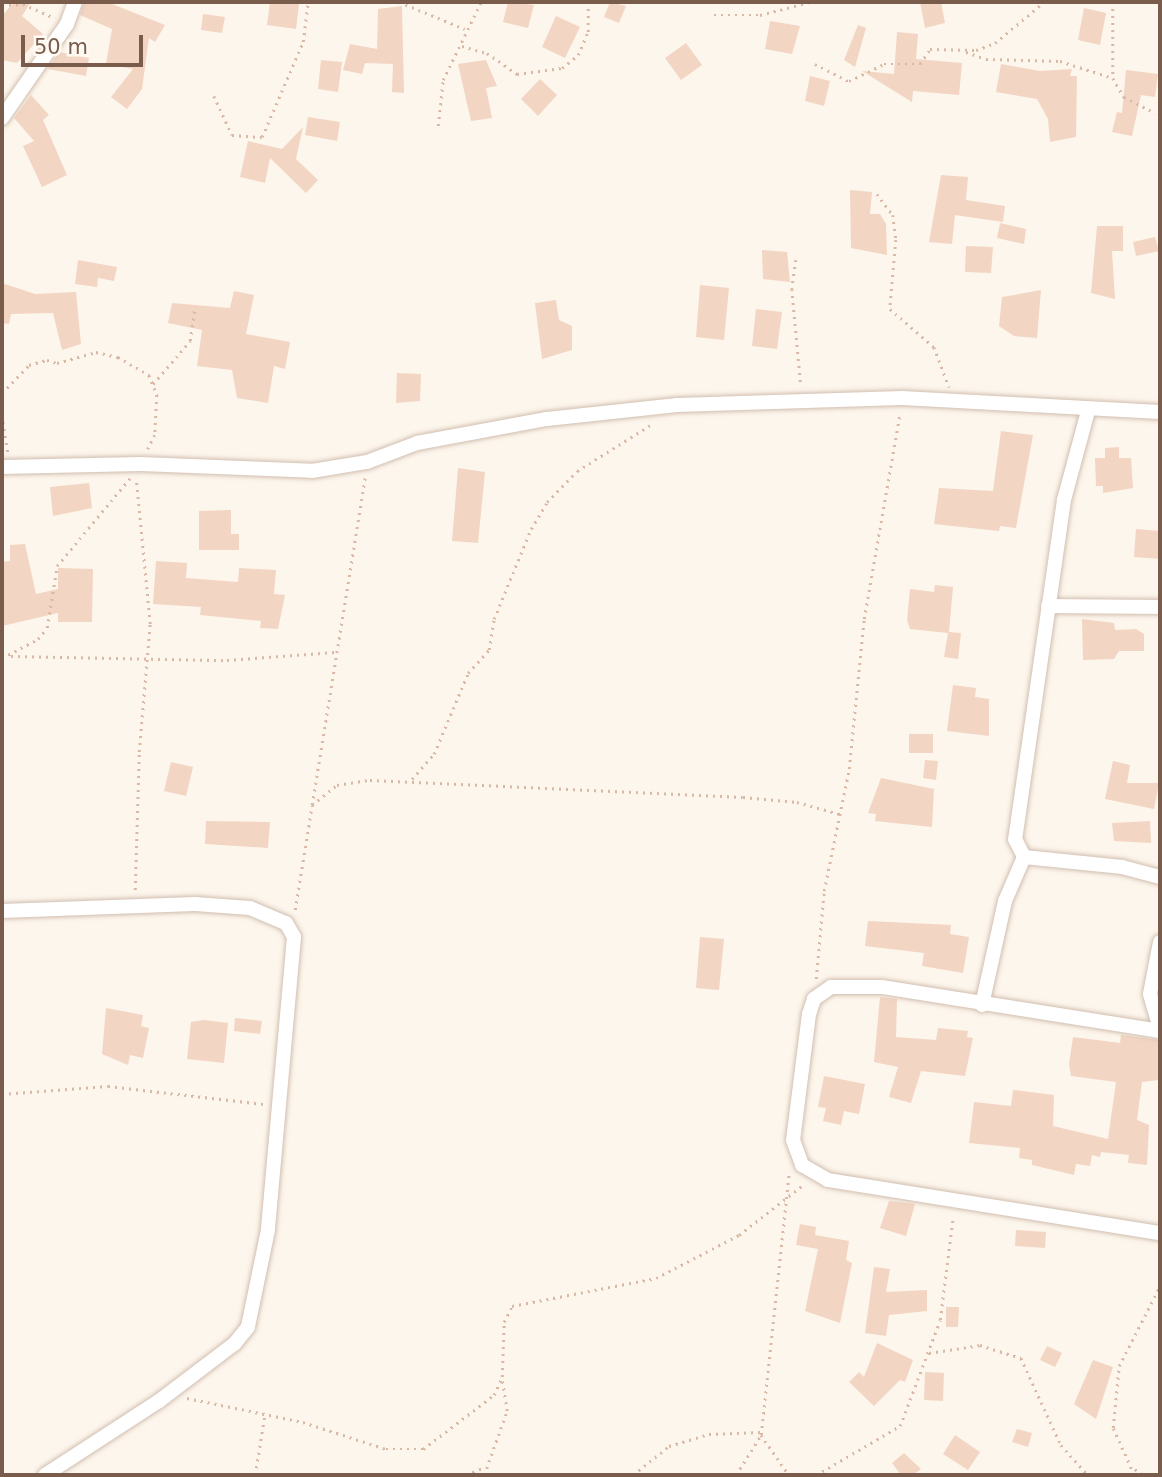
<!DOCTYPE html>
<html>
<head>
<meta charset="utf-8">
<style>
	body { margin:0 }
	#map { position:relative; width:1162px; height:1477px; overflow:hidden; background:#fdf6ec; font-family:"DejaVu Sans",sans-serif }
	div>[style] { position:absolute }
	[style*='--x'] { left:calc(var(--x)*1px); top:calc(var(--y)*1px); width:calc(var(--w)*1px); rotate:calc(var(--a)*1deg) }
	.building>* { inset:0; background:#f3d5c3 }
	.path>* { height:2.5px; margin-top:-1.25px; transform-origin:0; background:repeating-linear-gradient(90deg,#d9b8a5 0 2px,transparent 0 7px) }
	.roads { filter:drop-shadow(0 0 2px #d1beb0) drop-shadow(0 0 2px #d1beb0) }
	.minor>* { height:14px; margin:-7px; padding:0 7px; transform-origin:7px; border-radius:7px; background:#fff }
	span { translate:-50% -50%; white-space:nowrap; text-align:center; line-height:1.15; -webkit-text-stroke:5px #fffaf3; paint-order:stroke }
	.frame { position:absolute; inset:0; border:4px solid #7a5c4d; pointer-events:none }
	.scale { position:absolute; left:21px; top:35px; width:122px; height:32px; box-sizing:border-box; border:4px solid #7a5c4d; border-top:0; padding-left:9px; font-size:21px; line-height:24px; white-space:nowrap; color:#7a5c4d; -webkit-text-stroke:5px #fffaf3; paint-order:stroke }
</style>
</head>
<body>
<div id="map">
	<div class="building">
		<i style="clip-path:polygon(14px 2px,31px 2px,22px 16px,43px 34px,17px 63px,2px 60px,2px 16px)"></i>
		<i style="clip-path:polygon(84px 2px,107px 2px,165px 25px,155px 42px,149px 38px,142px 89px,127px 109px,111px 97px,133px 69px,106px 64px,112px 29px,80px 15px)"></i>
		<i style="clip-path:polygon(270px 2px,299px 4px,296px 29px,267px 25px)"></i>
		<i style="clip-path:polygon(508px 2px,534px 5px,528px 28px,503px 22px)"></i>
		<i style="clip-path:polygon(610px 2px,626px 6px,619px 23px,604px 17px)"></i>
		<i style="clip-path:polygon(920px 2px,941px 2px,945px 23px,925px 28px)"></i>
		<i style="clip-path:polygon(402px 6px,404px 93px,392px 92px,393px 64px,365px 63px,362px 74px,343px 70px,350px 44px,377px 49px,378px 9px)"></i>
		<i style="clip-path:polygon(1084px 8px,1106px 13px,1100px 45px,1078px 40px)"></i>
		<i style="clip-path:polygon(203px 14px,225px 17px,222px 33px,201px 30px)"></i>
		<i style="clip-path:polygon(556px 16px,580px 27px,565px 58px,542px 47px)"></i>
		<i style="clip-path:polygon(770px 21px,800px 26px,792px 54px,765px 49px)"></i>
		<i style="clip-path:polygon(858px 25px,866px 28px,855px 67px,844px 60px)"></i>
		<i style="clip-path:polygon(897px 32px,918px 34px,916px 59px,962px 63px,959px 95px,913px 91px,912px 102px,862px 71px,894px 74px)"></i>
		<i style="clip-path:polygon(686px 43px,702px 65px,681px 80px,665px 58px)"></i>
		<i style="clip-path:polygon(59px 52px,89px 58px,86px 76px,48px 69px)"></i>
		<i style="clip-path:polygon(321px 60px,342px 62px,338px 92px,318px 89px)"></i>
		<i style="clip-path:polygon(486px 60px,497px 86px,486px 88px,492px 118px,471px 121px,458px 64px)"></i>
		<i style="clip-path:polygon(1001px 64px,1040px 71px,1072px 69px,1070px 76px,1077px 76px,1076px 137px,1050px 142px,1048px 119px,1037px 99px,996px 92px)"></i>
		<i style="clip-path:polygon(1126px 70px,1158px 74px,1155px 97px,1141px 95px,1132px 136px,1112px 132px,1117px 112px,1122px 113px)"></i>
		<i style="clip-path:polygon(810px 76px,830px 81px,824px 106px,805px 101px)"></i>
		<i style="clip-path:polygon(540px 79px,557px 95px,538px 116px,521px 99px)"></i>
		<i style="clip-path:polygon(31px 95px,49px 115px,43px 120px,67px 175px,42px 187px,23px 146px,34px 141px,14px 118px)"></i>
		<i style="clip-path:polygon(308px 117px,340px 122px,337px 141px,305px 135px)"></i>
		<i style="clip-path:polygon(303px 127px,296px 159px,318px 180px,306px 193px,270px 158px,265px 183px,240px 177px,248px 141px,282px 149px)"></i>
		<i style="clip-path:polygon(941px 175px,968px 177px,966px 200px,1005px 206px,1003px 222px,955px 215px,952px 244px,929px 242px)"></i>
		<i style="clip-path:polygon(850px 190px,872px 192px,870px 214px,880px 214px,886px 224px,887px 255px,851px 248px)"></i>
		<i style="clip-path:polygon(1000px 223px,1026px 229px,1024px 244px,997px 238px)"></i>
		<i style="clip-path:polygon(1097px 226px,1123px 226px,1123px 251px,1112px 251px,1115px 299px,1091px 293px)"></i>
		<i style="clip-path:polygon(1155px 237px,1159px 251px,1136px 256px,1133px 242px)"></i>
		<i style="clip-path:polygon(966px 246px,993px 247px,991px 273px,965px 272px)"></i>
		<i style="clip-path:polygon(762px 250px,787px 252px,790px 282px,763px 279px)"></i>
		<i style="clip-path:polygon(78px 260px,117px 267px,114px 281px,98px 278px,97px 287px,75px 284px)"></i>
		<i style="clip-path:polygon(2px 283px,35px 294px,76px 292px,81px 344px,62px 350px,53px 313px,11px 314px,9px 324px,2px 323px)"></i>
		<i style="clip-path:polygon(700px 285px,729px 288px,724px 340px,696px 337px)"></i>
		<i style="clip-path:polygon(1041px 290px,1037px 338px,1014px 336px,999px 326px,1002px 297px)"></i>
		<i style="clip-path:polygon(234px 291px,254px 295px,246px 334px,290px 342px,285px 369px,274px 366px,268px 403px,237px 398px,232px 370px,197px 366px,202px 330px,168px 323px,172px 303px,230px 308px)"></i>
		<i style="clip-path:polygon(556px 300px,559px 320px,572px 326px,572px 350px,542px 359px,535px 303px)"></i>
		<i style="clip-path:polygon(756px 309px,782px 312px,777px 349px,752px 346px)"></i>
		<i style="clip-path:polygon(397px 373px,421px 374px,420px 401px,396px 403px)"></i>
		<i style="clip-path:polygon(1001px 431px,1033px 435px,1016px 528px,1000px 526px,999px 531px,934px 524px,939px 488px,993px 491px)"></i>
		<i style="clip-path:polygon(1119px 447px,1119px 458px,1131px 458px,1133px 488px,1103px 493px,1103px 486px,1096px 486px,1095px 458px,1105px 458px,1105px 448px)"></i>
		<i style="clip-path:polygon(458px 468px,485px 472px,478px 543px,452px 541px)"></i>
		<i style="clip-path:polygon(89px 483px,92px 508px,53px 516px,50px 487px)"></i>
		<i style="clip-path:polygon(231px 510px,231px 534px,239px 534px,239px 550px,199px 550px,199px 511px)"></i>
		<i style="clip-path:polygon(1136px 529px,1160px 531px,1160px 559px,1134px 557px)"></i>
		<i style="clip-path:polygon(25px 544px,36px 594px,58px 589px,58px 568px,93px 569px,92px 622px,58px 622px,58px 613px,2px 626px,2px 562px,10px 561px,10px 545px)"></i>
		<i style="clip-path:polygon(156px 561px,187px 563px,186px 578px,238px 582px,239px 568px,276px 570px,274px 594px,285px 595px,278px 629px,260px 628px,261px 621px,200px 615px,201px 607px,153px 604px)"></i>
		<i style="clip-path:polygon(935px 585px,953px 587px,949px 632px,961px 633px,958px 659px,944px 657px,948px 633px,910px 629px,907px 620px,910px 589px,934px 592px)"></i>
		<i style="clip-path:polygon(1082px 619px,1114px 623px,1115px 630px,1136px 629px,1144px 634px,1144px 651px,1119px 651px,1114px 659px,1083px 660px)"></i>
		<i style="clip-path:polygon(953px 685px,976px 688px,975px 697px,989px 699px,989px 736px,947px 731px)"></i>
		<i style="clip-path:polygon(909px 734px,933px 734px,933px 753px,909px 753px)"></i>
		<i style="clip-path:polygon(925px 760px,938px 761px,936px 780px,923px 778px)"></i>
		<i style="clip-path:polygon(1113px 761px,1130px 765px,1127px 783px,1159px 783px,1154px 809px,1105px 799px)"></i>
		<i style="clip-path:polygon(171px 762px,193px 767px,186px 796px,164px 791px)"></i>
		<i style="clip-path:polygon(881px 778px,934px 789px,932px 827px,875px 821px,876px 814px,868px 813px)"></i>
		<i style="clip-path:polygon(206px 821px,270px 822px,268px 848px,205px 844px)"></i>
		<i style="clip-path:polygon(1150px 821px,1151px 843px,1114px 841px,1112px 823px)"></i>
		<i style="clip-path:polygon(868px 921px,951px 925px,950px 934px,969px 937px,963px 973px,922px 966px,924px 953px,865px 946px)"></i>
		<i style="clip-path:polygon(700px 937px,724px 939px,719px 990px,696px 988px)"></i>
		<i style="clip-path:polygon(880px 997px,897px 999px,896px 1037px,936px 1040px,938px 1028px,968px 1031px,967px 1037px,973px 1038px,965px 1076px,921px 1071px,911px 1103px,889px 1097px,898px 1067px,874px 1062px)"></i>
		<i style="clip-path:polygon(106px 1008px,143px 1015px,141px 1026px,149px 1028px,143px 1058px,130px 1055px,128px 1065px,102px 1054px)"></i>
		<i style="clip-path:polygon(235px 1018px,262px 1021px,260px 1034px,234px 1031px)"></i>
		<i style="clip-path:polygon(204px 1020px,228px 1023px,224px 1063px,187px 1059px,191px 1022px)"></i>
		<i style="clip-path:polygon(1121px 1035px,1160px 1040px,1158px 1080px,1142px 1082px,1137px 1120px,1149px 1125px,1147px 1165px,1128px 1163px,1129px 1155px,1101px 1152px,1100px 1157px,1092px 1155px,1090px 1166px,1076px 1164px,1074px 1175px,1032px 1165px,1032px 1160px,1019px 1158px,1020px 1148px,969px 1143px,974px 1102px,1011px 1106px,1013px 1090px,1054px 1095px,1053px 1126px,1108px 1139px,1116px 1082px,1071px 1076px,1069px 1064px,1073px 1037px,1120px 1043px)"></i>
		<i style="clip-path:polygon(824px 1076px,865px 1084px,859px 1114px,844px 1111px,841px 1125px,823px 1121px,826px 1108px,818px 1107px)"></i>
		<i style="clip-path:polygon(889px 1201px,915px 1204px,906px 1236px,880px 1228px)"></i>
		<i style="clip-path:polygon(800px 1224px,816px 1227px,815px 1235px,849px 1241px,846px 1260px,852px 1263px,840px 1323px,805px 1311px,818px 1249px,796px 1245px)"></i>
		<i style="clip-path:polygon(1016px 1230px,1046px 1232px,1045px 1248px,1015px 1246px)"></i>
		<i style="clip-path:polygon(874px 1267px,890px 1269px,886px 1292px,927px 1290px,927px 1311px,889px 1315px,886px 1336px,865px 1333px)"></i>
		<i style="clip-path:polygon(946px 1307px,959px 1307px,958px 1327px,946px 1327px)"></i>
		<i style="clip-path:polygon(877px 1343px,913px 1360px,905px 1382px,900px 1380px,874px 1406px,849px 1382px,859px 1372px,864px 1377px)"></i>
		<i style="clip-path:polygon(1047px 1346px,1062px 1353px,1055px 1367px,1040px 1360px)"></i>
		<i style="clip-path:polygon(1093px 1360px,1113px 1367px,1096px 1419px,1074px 1404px)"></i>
		<i style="clip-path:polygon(925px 1372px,944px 1373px,943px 1401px,924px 1400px)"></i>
		<i style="clip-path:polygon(1017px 1429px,1032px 1433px,1028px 1447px,1012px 1442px)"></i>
		<i style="clip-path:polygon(955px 1435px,980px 1452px,968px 1470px,943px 1454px)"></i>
		<i style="clip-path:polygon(904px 1453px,921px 1469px,913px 1475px,901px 1475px,892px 1463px)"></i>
	</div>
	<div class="path">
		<i style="--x:399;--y:2;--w:71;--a:22.2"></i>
		<i style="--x:1113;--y:2;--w:76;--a:90"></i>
		<i style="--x:2;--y:5;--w:21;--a:-3"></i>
		<i style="--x:23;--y:4;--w:35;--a:24"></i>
		<i style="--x:714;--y:15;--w:46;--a:0"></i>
		<i style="--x:760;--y:15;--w:52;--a:-14.6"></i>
		<i style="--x:462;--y:46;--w:26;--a:16"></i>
		<i style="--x:487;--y:53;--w:37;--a:35"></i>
		<i style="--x:517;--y:74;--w:45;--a:-7.6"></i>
		<i style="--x:562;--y:68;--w:21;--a:-39"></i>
		<i style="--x:578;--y:55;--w:25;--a:-67"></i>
		<i style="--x:588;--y:32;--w:30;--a:-90"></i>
		<i style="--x:966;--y:52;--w:21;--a:19"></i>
		<i style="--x:986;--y:59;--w:74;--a:1.5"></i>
		<i style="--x:1060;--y:61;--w:56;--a:17.8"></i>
		<i style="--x:1113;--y:78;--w:22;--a:60"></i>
		<i style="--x:1124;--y:97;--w:35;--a:27"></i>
		<i style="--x:815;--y:64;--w:38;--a:27"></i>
		<i style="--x:849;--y:81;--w:39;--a:-26"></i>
		<i style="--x:884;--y:64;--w:36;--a:0"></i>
		<i style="--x:920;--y:64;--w:18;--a:-56"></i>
		<i style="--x:930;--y:49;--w:46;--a:1.2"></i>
		<i style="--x:976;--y:50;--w:20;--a:-20"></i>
		<i style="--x:995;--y:43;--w:64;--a:-39.9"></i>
		<i style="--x:214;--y:96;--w:43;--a:65.2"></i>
		<i style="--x:232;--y:135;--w:30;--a:4"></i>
		<i style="--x:262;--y:137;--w:103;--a:-66.7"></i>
		<i style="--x:303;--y:42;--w:40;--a:-82.9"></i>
		<i style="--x:438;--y:126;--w:46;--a:-83.8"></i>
		<i style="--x:443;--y:80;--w:87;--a:-64"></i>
		<i style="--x:877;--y:194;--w:26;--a:53"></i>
		<i style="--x:893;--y:215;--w:25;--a:83"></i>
		<i style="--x:896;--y:240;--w:69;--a:95"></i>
		<i style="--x:890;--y:309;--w:58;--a:40.8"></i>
		<i style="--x:934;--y:347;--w:43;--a:69.4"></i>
		<i style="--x:796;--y:260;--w:29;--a:98"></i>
		<i style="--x:792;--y:289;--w:97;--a:84.7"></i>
		<i style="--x:153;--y:384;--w:57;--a:-49.3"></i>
		<i style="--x:190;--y:341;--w:35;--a:-82"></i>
		<i style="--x:2;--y:393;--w:39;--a:-46"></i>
		<i style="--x:29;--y:365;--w:19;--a:-16"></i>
		<i style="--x:47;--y:360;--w:10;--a:17"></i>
		<i style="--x:57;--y:363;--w:41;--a:-15.8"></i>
		<i style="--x:96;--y:352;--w:23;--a:13"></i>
		<i style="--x:118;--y:357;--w:36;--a:30"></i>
		<i style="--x:149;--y:375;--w:22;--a:68"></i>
		<i style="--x:157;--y:395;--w:40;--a:92.9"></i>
		<i style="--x:155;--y:435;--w:16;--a:117"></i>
		<i style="--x:2;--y:415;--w:38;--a:81"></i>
		<i style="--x:11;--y:656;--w:216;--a:1.1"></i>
		<i style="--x:227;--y:660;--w:108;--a:-4.2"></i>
		<i style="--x:2;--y:658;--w:41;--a:-27.8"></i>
		<i style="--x:38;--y:639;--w:14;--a:-51"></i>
		<i style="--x:47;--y:628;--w:63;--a:-80.8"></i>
		<i style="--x:57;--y:566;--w:114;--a:-50.3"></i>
		<i style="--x:412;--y:779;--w:33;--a:-49"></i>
		<i style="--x:434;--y:754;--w:88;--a:-67.2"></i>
		<i style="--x:468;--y:673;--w:31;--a:-48"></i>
		<i style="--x:489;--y:650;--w:31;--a:-81"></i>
		<i style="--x:494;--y:619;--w:97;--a:-67.7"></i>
		<i style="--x:531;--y:529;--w:31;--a:-59"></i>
		<i style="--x:547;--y:502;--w:43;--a:-45.9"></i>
		<i style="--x:577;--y:471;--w:89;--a:-32.1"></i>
		<i style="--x:312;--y:805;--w:333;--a:-80.8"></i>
		<i style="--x:135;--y:890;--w:138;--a:-88.3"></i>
		<i style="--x:139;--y:752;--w:128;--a:-85.1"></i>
		<i style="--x:150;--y:624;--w:147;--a:-95.5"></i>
		<i style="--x:295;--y:910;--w:106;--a:-80.8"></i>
		<i style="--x:312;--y:805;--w:32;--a:-39"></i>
		<i style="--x:337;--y:785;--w:33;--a:-9"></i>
		<i style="--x:370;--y:780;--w:373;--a:2.6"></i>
		<i style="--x:743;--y:797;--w:54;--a:5.3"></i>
		<i style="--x:797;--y:802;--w:45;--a:15.6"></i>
		<i style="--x:816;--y:979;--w:88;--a:-84.8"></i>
		<i style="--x:824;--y:891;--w:125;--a:-78.4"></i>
		<i style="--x:849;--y:769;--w:151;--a:-84.3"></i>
		<i style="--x:864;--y:619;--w:210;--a:-80.1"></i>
		<i style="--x:2;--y:1094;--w:106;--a:-4.3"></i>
		<i style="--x:108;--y:1086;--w:156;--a:6.6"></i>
		<i style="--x:929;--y:1353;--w:52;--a:-8.9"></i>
		<i style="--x:980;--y:1345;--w:43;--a:17.6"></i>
		<i style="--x:1021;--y:1358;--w:96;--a:65.3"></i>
		<i style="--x:1061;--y:1445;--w:40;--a:48"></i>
		<i style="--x:187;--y:1398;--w:118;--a:11.7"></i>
		<i style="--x:303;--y:1422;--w:87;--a:18"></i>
		<i style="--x:386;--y:1449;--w:37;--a:0"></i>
		<i style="--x:423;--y:1449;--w:89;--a:-37.3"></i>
		<i style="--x:494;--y:1395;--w:20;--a:-66"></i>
		<i style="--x:502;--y:1377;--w:55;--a:-87.9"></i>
		<i style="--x:504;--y:1322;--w:18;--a:-63"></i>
		<i style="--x:512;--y:1306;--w:147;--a:-11"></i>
		<i style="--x:656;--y:1278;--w:93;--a:-27.4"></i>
		<i style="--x:739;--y:1235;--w:83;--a:-38.1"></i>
		<i style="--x:761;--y:1435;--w:49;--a:55"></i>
		<i style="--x:1135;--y:1469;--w:10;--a:37"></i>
		<i style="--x:255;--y:1475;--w:63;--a:-80.8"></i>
		<i style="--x:466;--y:1475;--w:21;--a:-23"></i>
		<i style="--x:484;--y:1475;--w:68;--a:-70.2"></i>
		<i style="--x:507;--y:1411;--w:33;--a:-99"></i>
		<i style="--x:633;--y:1475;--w:46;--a:-38.9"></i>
		<i style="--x:669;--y:1446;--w:42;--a:-16.7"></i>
		<i style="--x:709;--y:1434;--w:52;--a:-2.2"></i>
		<i style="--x:736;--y:1475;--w:47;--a:-58"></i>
		<i style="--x:761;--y:1435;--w:265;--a:-83.9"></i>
		<i style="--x:816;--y:1475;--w:97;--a:-30.3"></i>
		<i style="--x:900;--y:1426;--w:113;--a:-69.3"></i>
		<i style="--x:940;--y:1320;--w:104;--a:-82.8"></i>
		<i style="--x:1134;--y:1475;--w:51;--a:-114.1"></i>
		<i style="--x:1113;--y:1428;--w:62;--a:-84.5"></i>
		<i style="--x:1119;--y:1366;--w:90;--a:-62.9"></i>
	</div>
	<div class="roads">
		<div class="minor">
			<i style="--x:2;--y:118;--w:114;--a:-55.3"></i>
			<i style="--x:67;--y:24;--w:23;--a:-70"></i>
			<i style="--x:1088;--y:411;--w:92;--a:105.1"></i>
			<i style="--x:1064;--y:500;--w:343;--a:98.2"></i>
			<i style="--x:1015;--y:839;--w:20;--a:63"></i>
			<i style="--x:1024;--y:857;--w:99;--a:5.8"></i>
			<i style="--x:1122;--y:867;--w:39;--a:15"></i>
			<i style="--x:2;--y:467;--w:139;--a:-1.2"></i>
			<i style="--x:141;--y:464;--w:171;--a:2.3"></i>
			<i style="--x:312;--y:471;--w:56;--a:-9.3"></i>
			<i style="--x:367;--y:462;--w:53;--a:-20.8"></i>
			<i style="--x:417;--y:443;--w:132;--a:-10.5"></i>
			<i style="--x:547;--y:419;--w:131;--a:-6.1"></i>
			<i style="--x:677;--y:405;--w:225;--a:-1.8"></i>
			<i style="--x:902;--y:398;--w:258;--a:3.1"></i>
			<i style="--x:1048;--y:606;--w:112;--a:0.5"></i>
			<i style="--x:2;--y:911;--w:193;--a:-2.1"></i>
			<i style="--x:195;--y:904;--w:55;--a:4.2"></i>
			<i style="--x:250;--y:908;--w:39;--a:23"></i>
			<i style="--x:286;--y:923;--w:16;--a:60"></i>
			<i style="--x:294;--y:937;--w:294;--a:95.1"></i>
			<i style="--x:268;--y:1230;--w:99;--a:101.7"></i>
			<i style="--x:248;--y:1327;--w:22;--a:129"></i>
			<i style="--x:234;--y:1344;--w:94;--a:142.8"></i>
			<i style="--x:159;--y:1401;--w:136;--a:147"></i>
			<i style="--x:1160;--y:942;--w:53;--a:100.9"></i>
			<i style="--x:1150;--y:994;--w:37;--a:74"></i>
			<i style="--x:982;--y:1005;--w:107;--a:-77.5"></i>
			<i style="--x:1005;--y:901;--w:48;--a:-66.6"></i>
			<i style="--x:1160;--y:1031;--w:282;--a:-171"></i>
			<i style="--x:881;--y:987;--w:50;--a:180"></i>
			<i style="--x:831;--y:987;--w:21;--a:145"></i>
			<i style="--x:814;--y:999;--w:16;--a:108"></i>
			<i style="--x:809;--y:1014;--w:127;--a:97.2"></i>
			<i style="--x:793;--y:1140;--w:27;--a:70"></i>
			<i style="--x:802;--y:1165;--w:30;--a:30"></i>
			<i style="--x:828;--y:1180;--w:336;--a:9.1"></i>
		</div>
	</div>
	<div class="frame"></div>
	<div class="scale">50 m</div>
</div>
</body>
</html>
